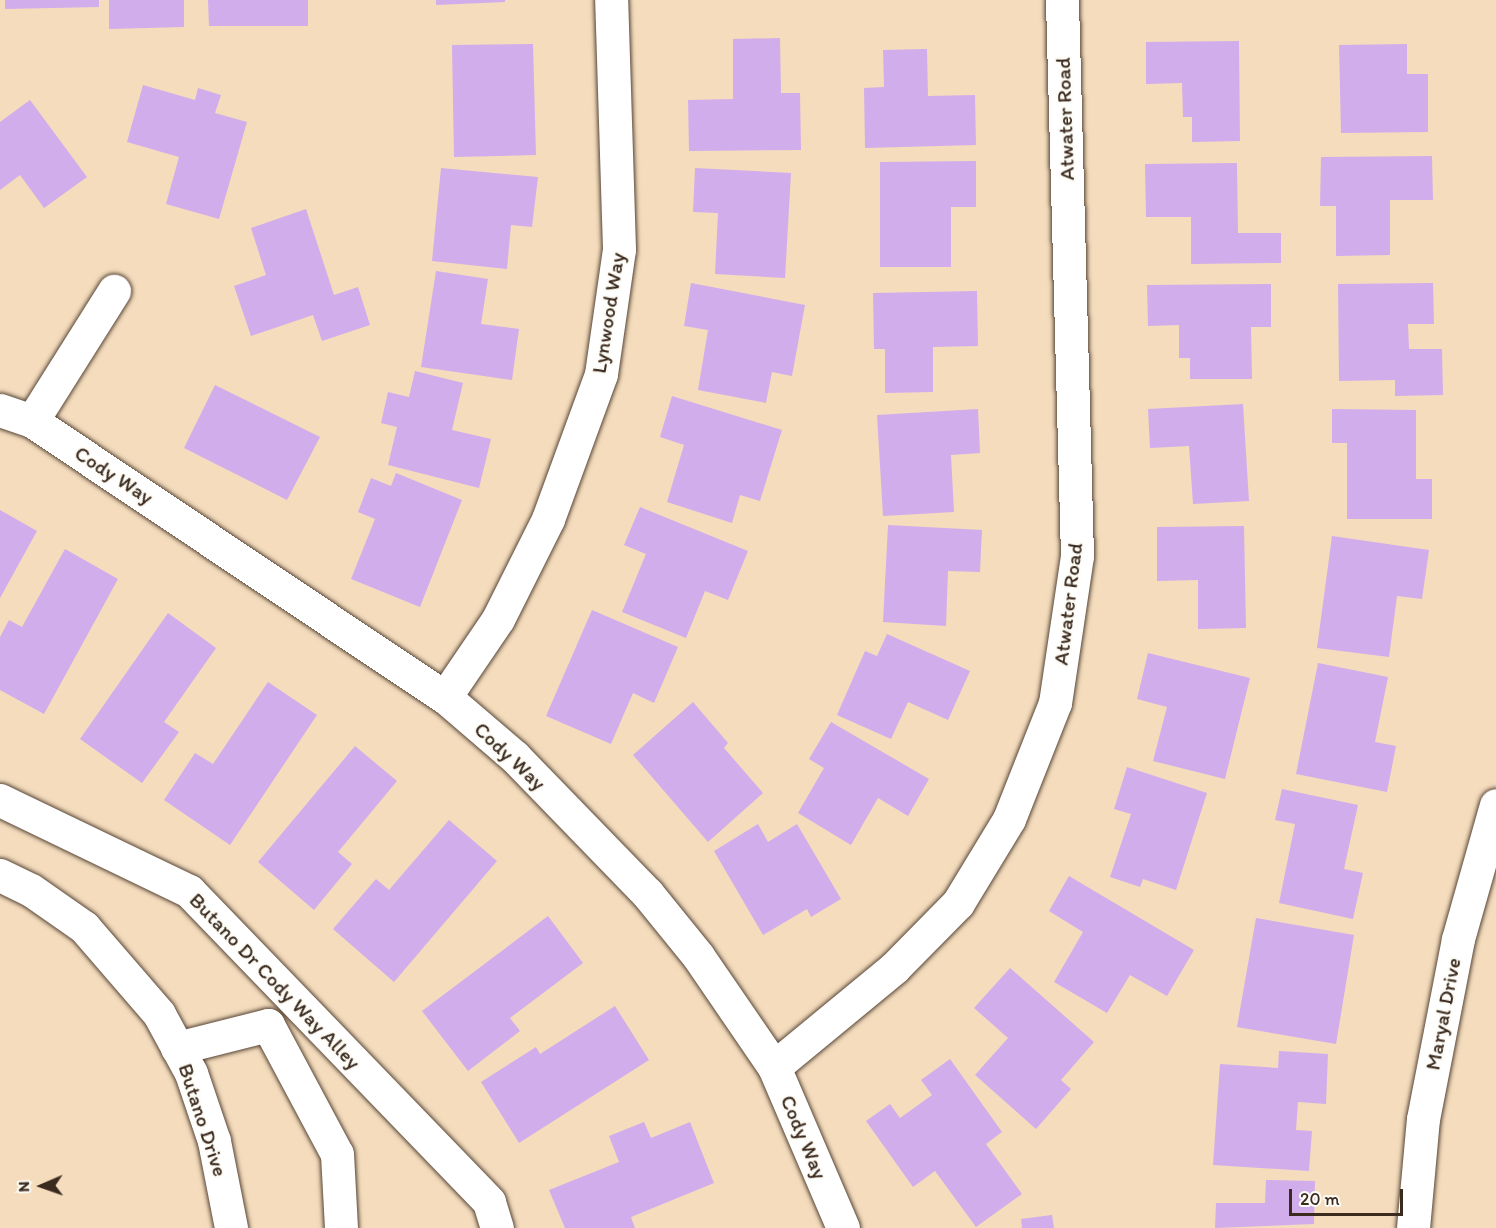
<!DOCTYPE html>
<html>
<head>
<meta charset="utf-8">
<style>
	body { margin:0 }
	#map { position:relative; width:1496px; height:1228px; overflow:hidden; background:#f4dcbd; font-family:Itim,sans-serif }
	div>[style] { position:absolute }
	[style*='--x'] { left:calc(var(--x)*1px); top:calc(var(--y)*1px); width:calc(var(--w)*1px); rotate:calc(var(--a)*1deg) }
	.building>* { inset:0; background:#d1adec }
	.roads { filter:drop-shadow(0 0 2px #574536) drop-shadow(0 0 2px #574536) }
	.minor>* { height:33px; margin:-16.5px; padding:0 16.5px; transform-origin:16.5px; border-radius:16.5px; background:#fff }
	span { translate:-50% -50%; white-space:nowrap; text-align:center; line-height:1.15; -webkit-text-stroke:4.5px #fdfcf7; paint-order:stroke }
	.street-label { font-size:21px; color:#3b2a1e }
	.north { position:absolute; left:12px; top:1156px; width:60px; height:60px; -webkit-text-stroke:4px #fdfcf7; paint-order:stroke; rotate:268deg; font-size:16px; font-weight:700; line-height:24px; text-align:center; color:#3b2a1e }
	.north::after { content:''; display:block; margin:auto; width:21px; height:27px; background:#3b2a1e; clip-path:polygon(50% 0,100% 100%,50% 72%,0 100%) }
	.scale { position:absolute; left:1289px; top:1189px; width:114px; height:27px; box-sizing:border-box; border:3px solid #3b2a1e; border-top:0; padding-left:8px; font-size:18px; line-height:21px; white-space:nowrap; color:#3b2a1e; -webkit-text-stroke:4px #fdfcf7; paint-order:stroke }
</style>
</head>
<body>
<div id="map">
	<div class="building">
		<i style="clip-path:polygon(5px 0,99px 0,99px 7px,5px 9px)"></i>
		<i style="clip-path:polygon(109px 0,184px 0,184px 27px,109px 29px)"></i>
		<i style="clip-path:polygon(208px 0,308px 0,308px 26px,209px 26px)"></i>
		<i style="clip-path:polygon(436px 0,505px 0,505px 2px,436px 5px)"></i>
		<i style="clip-path:polygon(780px 38px,781px 93px,800px 93px,801px 150px,689px 151px,688px 100px,733px 99px,733px 39px)"></i>
		<i style="clip-path:polygon(1239px 41px,1240px 141px,1192px 142px,1192px 117px,1183px 117px,1182px 83px,1146px 84px,1146px 42px)"></i>
		<i style="clip-path:polygon(533px 44px,536px 155px,454px 157px,452px 45px)"></i>
		<i style="clip-path:polygon(1407px 44px,1407px 74px,1428px 74px,1428px 132px,1341px 133px,1339px 45px)"></i>
		<i style="clip-path:polygon(927px 49px,928px 96px,975px 95px,976px 145px,865px 148px,864px 88px,884px 87px,883px 50px)"></i>
		<i style="clip-path:polygon(143px 85px,195px 100px,198px 88px,221px 95px,215px 113px,247px 122px,219px 219px,166px 204px,179px 157px,127px 142px)"></i>
		<i style="clip-path:polygon(30px 100px,87px 177px,44px 208px,20px 175px,0 190px,0 122px)"></i>
		<i style="clip-path:polygon(1432px 156px,1433px 200px,1390px 200px,1390px 255px,1336px 256px,1336px 206px,1320px 206px,1321px 157px)"></i>
		<i style="clip-path:polygon(976px 161px,976px 207px,951px 207px,951px 267px,880px 267px,880px 162px)"></i>
		<i style="clip-path:polygon(1237px 163px,1238px 233px,1281px 233px,1281px 263px,1191px 264px,1191px 217px,1146px 217px,1145px 164px)"></i>
		<i style="clip-path:polygon(441px 168px,538px 177px,532px 227px,511px 225px,507px 269px,432px 261px)"></i>
		<i style="clip-path:polygon(695px 168px,791px 173px,785px 278px,715px 274px,718px 213px,693px 212px)"></i>
		<i style="clip-path:polygon(306px 209px,334px 295px,358px 287px,370px 325px,322px 341px,313px 315px,251px 336px,234px 286px,266px 275px,251px 228px)"></i>
		<i style="clip-path:polygon(436px 271px,488px 279px,481px 324px,519px 329px,512px 380px,421px 367px)"></i>
		<i style="clip-path:polygon(691px 283px,805px 305px,792px 376px,772px 372px,766px 403px,698px 390px,708px 330px,684px 326px)"></i>
		<i style="clip-path:polygon(1433px 283px,1434px 324px,1408px 324px,1409px 349px,1442px 349px,1443px 395px,1395px 396px,1395px 380px,1339px 381px,1338px 284px)"></i>
		<i style="clip-path:polygon(1271px 284px,1271px 327px,1251px 327px,1252px 379px,1190px 379px,1190px 358px,1179px 358px,1179px 325px,1148px 326px,1147px 285px)"></i>
		<i style="clip-path:polygon(977px 291px,978px 346px,933px 347px,933px 392px,885px 393px,885px 349px,874px 349px,873px 293px)"></i>
		<i style="clip-path:polygon(415px 371px,463px 383px,452px 430px,491px 439px,479px 488px,388px 465px,397px 427px,381px 423px,388px 392px,409px 397px)"></i>
		<i style="clip-path:polygon(215px 385px,320px 437px,287px 500px,184px 448px)"></i>
		<i style="clip-path:polygon(672px 396px,782px 430px,760px 501px,740px 495px,732px 523px,667px 502px,684px 445px,660px 437px)"></i>
		<i style="clip-path:polygon(1243px 404px,1249px 501px,1193px 504px,1189px 446px,1150px 448px,1148px 409px)"></i>
		<i style="clip-path:polygon(978px 409px,980px 453px,951px 455px,954px 512px,883px 516px,877px 415px)"></i>
		<i style="clip-path:polygon(1332px 409px,1416px 410px,1416px 479px,1432px 479px,1432px 519px,1347px 519px,1347px 443px,1332px 443px)"></i>
		<i style="clip-path:polygon(396px 473px,462px 500px,420px 607px,351px 579px,375px 519px,358px 512px,371px 478px,391px 486px)"></i>
		<i style="clip-path:polygon(640px 507px,748px 551px,728px 600px,705px 591px,686px 638px,622px 612px,646px 554px,624px 545px)"></i>
		<i style="clip-path:polygon(0 510px,37px 531px,0 598px)"></i>
		<i style="clip-path:polygon(888px 525px,982px 530px,980px 572px,948px 571px,946px 626px,883px 622px)"></i>
		<i style="clip-path:polygon(1244px 526px,1246px 628px,1198px 629px,1198px 580px,1157px 581px,1157px 527px)"></i>
		<i style="clip-path:polygon(1332px 536px,1429px 550px,1422px 599px,1397px 596px,1389px 657px,1317px 648px)"></i>
		<i style="clip-path:polygon(65px 549px,118px 579px,44px 714px,0 690px,0 637px,9px 620px,22px 627px)"></i>
		<i style="clip-path:polygon(592px 610px,678px 647px,654px 703px,633px 693px,611px 744px,546px 716px)"></i>
		<i style="clip-path:polygon(168px 613px,216px 648px,164px 722px,179px 732px,142px 783px,80px 739px)"></i>
		<i style="clip-path:polygon(887px 634px,970px 671px,948px 720px,908px 702px,891px 739px,837px 715px,865px 651px,877px 656px)"></i>
		<i style="clip-path:polygon(1148px 653px,1250px 678px,1225px 779px,1153px 761px,1167px 707px,1137px 699px)"></i>
		<i style="clip-path:polygon(1318px 663px,1388px 677px,1375px 742px,1396px 746px,1387px 792px,1296px 774px)"></i>
		<i style="clip-path:polygon(268px 682px,317px 715px,230px 845px,164px 800px,195px 753px,213px 764px)"></i>
		<i style="clip-path:polygon(693px 702px,728px 743px,724px 748px,763px 793px,708px 842px,633px 755px)"></i>
		<i style="clip-path:polygon(831px 722px,929px 779px,908px 816px,878px 798px,851px 845px,798px 813px,824px 768px,809px 759px)"></i>
		<i style="clip-path:polygon(355px 746px,397px 781px,338px 852px,352px 864px,314px 910px,258px 862px)"></i>
		<i style="clip-path:polygon(1127px 767px,1207px 793px,1176px 890px,1143px 879px,1140px 887px,1110px 877px,1131px 814px,1114px 809px)"></i>
		<i style="clip-path:polygon(1282px 789px,1358px 805px,1344px 869px,1363px 873px,1353px 919px,1279px 903px,1295px 824px,1275px 820px)"></i>
		<i style="clip-path:polygon(449px 820px,497px 861px,394px 982px,333px 929px,376px 879px,389px 890px)"></i>
		<i style="clip-path:polygon(758px 824px,768px 842px,797px 824px,841px 899px,811px 917px,807px 909px,763px 935px,714px 851px)"></i>
		<i style="clip-path:polygon(1069px 876px,1194px 950px,1167px 996px,1130px 975px,1107px 1013px,1054px 982px,1083px 932px,1049px 911px)"></i>
		<i style="clip-path:polygon(548px 916px,583px 963px,510px 1018px,520px 1031px,468px 1071px,422px 1011px)"></i>
		<i style="clip-path:polygon(1256px 918px,1354px 935px,1336px 1044px,1237px 1027px)"></i>
		<i style="clip-path:polygon(1010px 968px,1094px 1042px,1061px 1080px,1071px 1089px,1036px 1129px,975px 1075px,1008px 1038px,974px 1008px)"></i>
		<i style="clip-path:polygon(615px 1006px,649px 1060px,519px 1143px,481px 1082px,536px 1047px,540px 1054px)"></i>
		<i style="clip-path:polygon(1279px 1051px,1328px 1054px,1326px 1104px,1298px 1102px,1296px 1130px,1312px 1131px,1309px 1171px,1213px 1165px,1220px 1064px,1278px 1068px)"></i>
		<i style="clip-path:polygon(950px 1059px,1002px 1132px,986px 1144px,1022px 1194px,976px 1227px,935px 1171px,913px 1187px,866px 1121px,890px 1104px,900px 1118px,932px 1095px,921px 1080px)"></i>
		<i style="clip-path:polygon(644px 1122px,651px 1138px,690px 1122px,714px 1183px,631px 1217px,635px 1228px,565px 1228px,549px 1190px,619px 1162px,609px 1136px)"></i>
		<i style="clip-path:polygon(1266px 1180px,1315px 1181px,1314px 1224px,1215px 1228px,1216px 1203px,1265px 1203px)"></i>
		<i style="clip-path:polygon(1052px 1215px,1054px 1228px,1022px 1228px,1021px 1219px)"></i>
	</div>
	<div class="roads">
		<div class="minor">
			<i style="--x:0;--y:410;--w:34;--a:19"></i>
			<i style="--x:32;--y:421;--w:497;--a:33.8"></i>
			<i style="--x:445;--y:697;--w:92;--a:40.6"></i>
			<i style="--x:515;--y:757;--w:190;--a:45.9"></i>
			<i style="--x:647;--y:893;--w:81;--a:51"></i>
			<i style="--x:698;--y:956;--w:135;--a:55.6"></i>
			<i style="--x:774;--y:1067;--w:175;--a:66.8"></i>
			<i style="--x:32;--y:421;--w:154;--a:-57.8"></i>
			<i style="--x:445;--y:697;--w:94;--a:-55.8"></i>
			<i style="--x:498;--y:619;--w:112;--a:-63.4"></i>
			<i style="--x:548;--y:519;--w:154;--a:-69.9"></i>
			<i style="--x:601;--y:374;--w:126;--a:-81.8"></i>
			<i style="--x:619;--y:249;--w:249;--a:-91.8"></i>
			<i style="--x:0;--y:800;--w:210;--a:25.7"></i>
			<i style="--x:189;--y:891;--w:432;--a:46"></i>
			<i style="--x:489;--y:1202;--w:27;--a:73"></i>
			<i style="--x:0;--y:875;--w:34;--a:26"></i>
			<i style="--x:31;--y:890;--w:65;--a:34.9"></i>
			<i style="--x:84;--y:927;--w:115;--a:49.2"></i>
			<i style="--x:159;--y:1014;--w:67;--a:61.5"></i>
			<i style="--x:191;--y:1073;--w:72;--a:71.3"></i>
			<i style="--x:214;--y:1141;--w:89;--a:78.9"></i>
			<i style="--x:177;--y:1048;--w:94;--a:-14.2"></i>
			<i style="--x:268;--y:1025;--w:146;--a:61.9"></i>
			<i style="--x:337;--y:1154;--w:74;--a:86.9"></i>
			<i style="--x:774;--y:1067;--w:156;--a:-39.5"></i>
			<i style="--x:894;--y:968;--w:91;--a:-45.4"></i>
			<i style="--x:958;--y:903;--w:98;--a:-58.7"></i>
			<i style="--x:1009;--y:819;--w:125;--a:-68.4"></i>
			<i style="--x:1055;--y:703;--w:149;--a:-81.5"></i>
			<i style="--x:1077;--y:556;--w:556;--a:-91.55"></i>
			<i style="--x:1413;--y:1228;--w:109;--a:-84.8"></i>
			<i style="--x:1423;--y:1119;--w:183;--a:-79"></i>
			<i style="--x:1458;--y:939;--w:139;--a:-74.2"></i>
		</div>
	</div>
	<div class="street-label">
		<span style="left:1065px;top:119px;rotate:-92deg">Atwater Road</span>
		<span style="left:608px;top:313px;rotate:-81deg">Lynwood Way</span>
		<span style="left:114px;top:475px;rotate:33deg">Cody Way</span>
		<span style="left:1068px;top:604px;rotate:-83deg">Atwater Road</span>
		<span style="left:510px;top:756px;rotate:43deg">Cody Way</span>
		<span style="left:275px;top:981px;rotate:46deg">Butano Dr Cody Way Alley</span>
		<span style="left:1443px;top:1014px;rotate:-79deg">Maryal Drive</span>
		<span style="left:203px;top:1120px;rotate:72deg">Butano Drive</span>
		<span style="left:804px;top:1137px;rotate:67deg">Cody Way</span>
	</div>
	<div class="north">N</div>
	<div class="scale">20 m</div>
</div>
</body>
</html>
